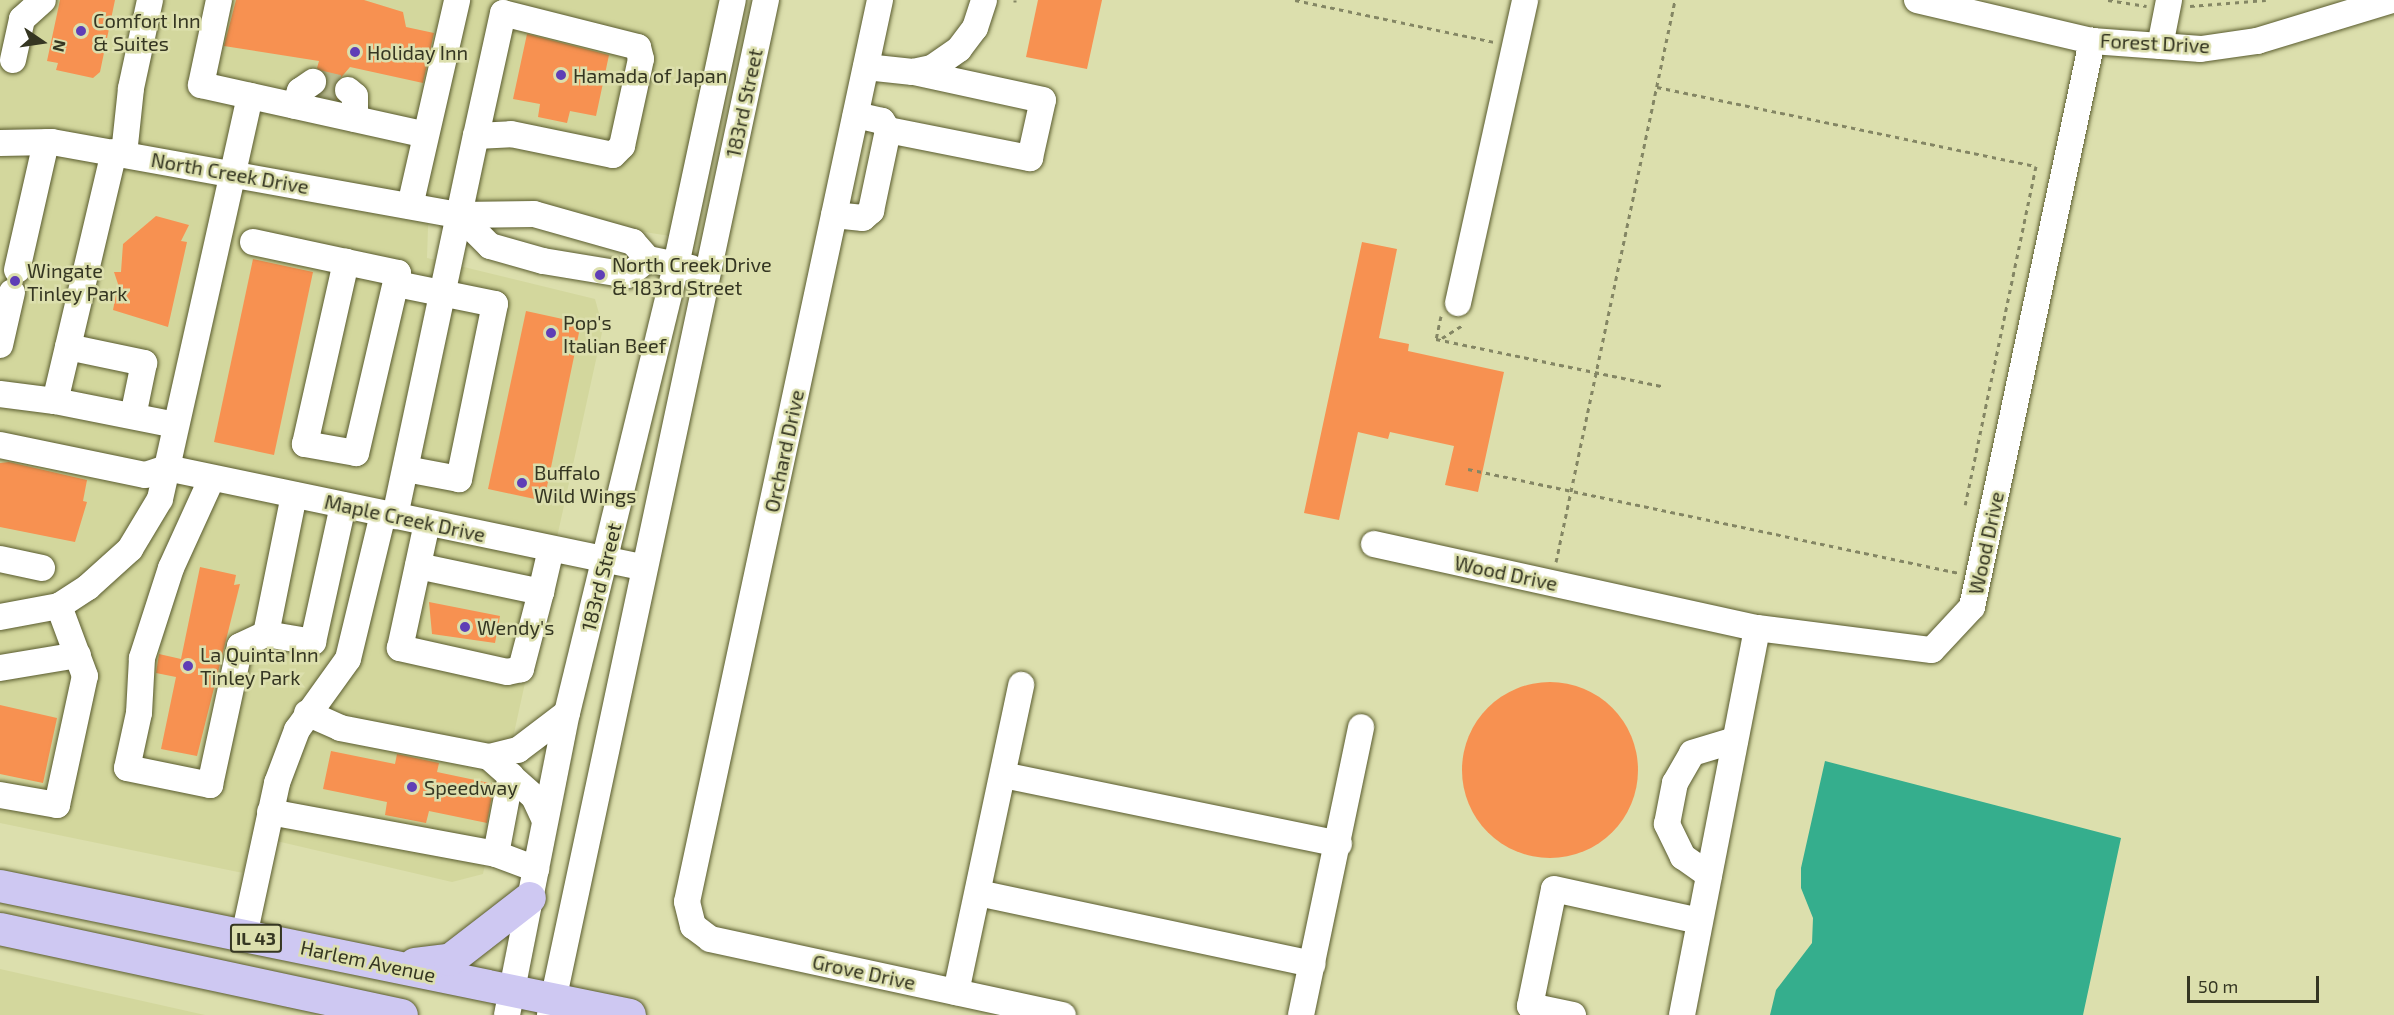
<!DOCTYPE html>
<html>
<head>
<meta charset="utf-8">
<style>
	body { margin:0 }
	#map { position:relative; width:2394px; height:1015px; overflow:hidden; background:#dcdfad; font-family:"Exo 2",sans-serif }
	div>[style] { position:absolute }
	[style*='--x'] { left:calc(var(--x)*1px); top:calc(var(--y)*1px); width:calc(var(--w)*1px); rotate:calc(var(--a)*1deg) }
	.built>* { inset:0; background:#d3d79d }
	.water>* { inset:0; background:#35ae8d }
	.building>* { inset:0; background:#f79151 }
	.round { border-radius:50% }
	.minor-tunnel>* { height:26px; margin-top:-13px; transform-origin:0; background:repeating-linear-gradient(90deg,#bbbd91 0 26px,transparent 0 39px) }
	.path>* { height:3px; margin-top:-1.5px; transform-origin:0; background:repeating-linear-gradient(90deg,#848664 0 4.5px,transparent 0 9px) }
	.roads { filter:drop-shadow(0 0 2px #595b2e) drop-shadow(0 0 2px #595b2e) }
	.minor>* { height:26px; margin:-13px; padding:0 13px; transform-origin:13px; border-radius:13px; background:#fff }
	.major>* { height:32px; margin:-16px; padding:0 16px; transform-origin:16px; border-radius:16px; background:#cec8f2 }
	.dots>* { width:16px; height:16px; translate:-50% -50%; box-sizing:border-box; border:3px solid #dcdfad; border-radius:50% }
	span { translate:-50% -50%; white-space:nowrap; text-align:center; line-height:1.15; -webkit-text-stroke:5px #dcdfad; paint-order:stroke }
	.shield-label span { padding:2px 4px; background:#dcdfad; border:2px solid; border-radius:4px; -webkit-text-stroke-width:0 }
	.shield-label { font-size:18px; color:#353622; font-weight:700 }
	.poi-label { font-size:20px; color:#353622 }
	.left { translate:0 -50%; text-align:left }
	.street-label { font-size:20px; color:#353622 }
	.north { position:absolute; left:12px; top:12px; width:60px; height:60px; -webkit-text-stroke:4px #dcdfad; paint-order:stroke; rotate:103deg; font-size:16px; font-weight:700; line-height:24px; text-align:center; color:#353622 }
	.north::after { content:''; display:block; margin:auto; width:21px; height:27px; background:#353622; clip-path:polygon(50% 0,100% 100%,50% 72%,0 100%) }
	.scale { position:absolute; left:2187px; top:976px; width:132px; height:27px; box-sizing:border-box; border:3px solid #353622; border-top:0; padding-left:8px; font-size:18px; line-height:21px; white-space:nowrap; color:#353622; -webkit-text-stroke:4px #dcdfad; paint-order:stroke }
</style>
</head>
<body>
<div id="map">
	<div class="built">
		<i style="clip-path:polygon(0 0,719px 0,670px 236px,429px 198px,427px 258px,595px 299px,603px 328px,483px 874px,452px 882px,251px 835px,243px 873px,0 823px)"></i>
		<i style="clip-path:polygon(0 969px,205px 1015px,0 1015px)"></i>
	</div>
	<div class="water">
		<i style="clip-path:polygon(1825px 761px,2121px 838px,2083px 1015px,1770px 1015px,1776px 990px,1812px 943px,1813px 918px,1801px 888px,1801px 868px)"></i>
	</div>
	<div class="building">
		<i style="clip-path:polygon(60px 0,115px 0,100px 72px,93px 78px,56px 70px,58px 63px,47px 61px)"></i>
		<i style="clip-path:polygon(236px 0,364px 0,403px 12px,406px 27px,434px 33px,423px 83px,350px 67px,333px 87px,337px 100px,319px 96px,328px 81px,317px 68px,319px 61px,224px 46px)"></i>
		<i style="clip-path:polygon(1038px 0,1102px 0,1087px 69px,1026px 57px)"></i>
		<i style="clip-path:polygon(527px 34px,609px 55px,596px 116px,570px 111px,567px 123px,538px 117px,540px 104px,513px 99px)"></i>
		<i style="clip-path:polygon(156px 216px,189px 225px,181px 241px,187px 242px,168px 327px,113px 310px,118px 284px,114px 272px,121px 272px,123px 244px)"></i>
		<i style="clip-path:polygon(1362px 242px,1397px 249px,1379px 338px,1409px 344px,1408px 351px,1504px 372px,1478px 492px,1445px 485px,1454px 446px,1390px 432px,1388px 439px,1358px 432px,1339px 520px,1304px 513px)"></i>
		<i style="clip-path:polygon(253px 259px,313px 272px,274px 455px,214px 442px)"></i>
		<i style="clip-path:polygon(526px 311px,581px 323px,544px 501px,488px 489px)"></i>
		<i style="clip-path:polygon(9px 462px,87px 480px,83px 501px,87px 502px,75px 542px,0 527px,0 463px)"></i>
		<i style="clip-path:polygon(200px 567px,236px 575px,234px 585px,240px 584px,197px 756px,161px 749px,176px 677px,156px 673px,159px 654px,181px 659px)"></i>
		<i style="clip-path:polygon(429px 602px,500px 616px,495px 643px,432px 634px)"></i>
		<i class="round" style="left:1462px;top:682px;width:176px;height:176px"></i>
		<i style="clip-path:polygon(0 705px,57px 718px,43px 783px,0 774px)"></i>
		<i style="clip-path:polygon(331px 751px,395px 764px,397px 754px,439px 763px,437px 772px,494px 784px,487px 823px,429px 811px,426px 823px,385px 815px,387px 802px,323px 789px)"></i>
	</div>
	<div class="minor-tunnel">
		<i style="--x:313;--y:82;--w:36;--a:13"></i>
	</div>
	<div class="path">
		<i style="--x:1295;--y:0;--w:203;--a:11.9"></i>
		<i style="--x:2108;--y:0;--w:39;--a:9"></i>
		<i style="--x:1015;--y:2;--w:2;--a:-90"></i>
		<i style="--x:2190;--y:6;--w:76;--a:-4.5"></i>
		<i style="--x:1657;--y:87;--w:387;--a:11.8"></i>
		<i style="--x:2036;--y:166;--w:346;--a:101.8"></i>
		<i style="--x:1441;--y:316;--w:24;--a:102"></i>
		<i style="--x:1436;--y:339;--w:230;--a:11.8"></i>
		<i style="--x:1442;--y:338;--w:25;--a:-32"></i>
		<i style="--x:1468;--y:469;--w:502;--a:11.96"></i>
		<i style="--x:1556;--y:562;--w:574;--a:-78.04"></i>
	</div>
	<div class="roads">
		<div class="minor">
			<i style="--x:219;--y:0;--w:87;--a:102"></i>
			<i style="--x:201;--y:85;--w:230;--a:12.5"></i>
			<i style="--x:880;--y:0;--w:922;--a:102.08"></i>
			<i style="--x:687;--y:902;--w:25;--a:76"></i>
			<i style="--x:693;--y:926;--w:21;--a:37"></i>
			<i style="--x:710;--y:939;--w:361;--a:12.2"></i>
			<i style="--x:1917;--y:0;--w:180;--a:13.2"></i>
			<i style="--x:2092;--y:41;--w:109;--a:4.2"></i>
			<i style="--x:2201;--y:49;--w:57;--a:-8.1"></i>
			<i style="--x:2257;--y:41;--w:141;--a:-16.9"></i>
			<i style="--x:2160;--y:46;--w:47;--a:-78.9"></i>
			<i style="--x:13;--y:60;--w:42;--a:-77.6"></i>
			<i style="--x:22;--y:19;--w:28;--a:-42"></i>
			<i style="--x:866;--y:67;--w:47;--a:6.1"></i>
			<i style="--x:913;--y:72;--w:19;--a:-12"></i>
			<i style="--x:932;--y:68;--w:33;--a:-35"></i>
			<i style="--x:959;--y:49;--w:26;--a:-53"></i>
			<i style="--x:975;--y:28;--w:29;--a:-72"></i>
			<i style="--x:348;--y:90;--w:9;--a:41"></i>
			<i style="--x:355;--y:96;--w:23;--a:90"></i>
			<i style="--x:295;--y:106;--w:16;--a:-72"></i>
			<i style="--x:300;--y:91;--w:16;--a:-35"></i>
			<i style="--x:888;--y:130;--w:145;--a:11.2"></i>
			<i style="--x:1030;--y:158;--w:59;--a:-77.4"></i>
			<i style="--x:1043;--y:100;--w:133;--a:-167.8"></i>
			<i style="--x:0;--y:143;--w:52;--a:-1.1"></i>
			<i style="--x:52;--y:142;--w:413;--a:10.2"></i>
			<i style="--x:459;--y:215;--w:75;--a:-0.8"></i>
			<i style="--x:534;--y:214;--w:103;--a:15.8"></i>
			<i style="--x:633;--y:242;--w:23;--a:49"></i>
			<i style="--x:648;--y:259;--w:44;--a:11.8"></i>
			<i style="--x:114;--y:152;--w:256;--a:103.3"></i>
			<i style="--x:55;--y:401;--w:123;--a:11.2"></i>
			<i style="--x:124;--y:154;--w:66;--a:-83.9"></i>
			<i style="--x:131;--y:88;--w:90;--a:-77.8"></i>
			<i style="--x:410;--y:206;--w:211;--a:-77.1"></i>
			<i style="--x:459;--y:215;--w:44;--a:45"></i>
			<i style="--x:490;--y:246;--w:55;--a:15.8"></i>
			<i style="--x:543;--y:261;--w:86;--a:9.4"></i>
			<i style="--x:628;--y:275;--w:26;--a:-39"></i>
			<i style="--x:834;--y:215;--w:29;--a:6"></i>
			<i style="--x:863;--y:218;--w:11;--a:-41"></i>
			<i style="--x:871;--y:211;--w:83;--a:-78.1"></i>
			<i style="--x:888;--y:130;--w:11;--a:-124"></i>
			<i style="--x:882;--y:121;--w:27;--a:-167"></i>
			<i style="--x:253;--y:242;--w:95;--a:12.1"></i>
			<i style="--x:346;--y:262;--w:53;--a:11.9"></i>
			<i style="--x:398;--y:273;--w:185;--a:103.1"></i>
			<i style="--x:356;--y:453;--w:52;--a:-170"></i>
			<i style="--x:305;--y:444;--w:187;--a:-77.3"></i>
			<i style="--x:17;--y:270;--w:131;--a:-77.2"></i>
			<i style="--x:397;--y:284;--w:100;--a:11.5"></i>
			<i style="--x:495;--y:304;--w:179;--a:101.6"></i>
			<i style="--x:459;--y:479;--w:54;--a:-169.3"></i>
			<i style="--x:1458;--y:303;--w:310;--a:-77.5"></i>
			<i style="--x:0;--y:345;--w:54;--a:-77.2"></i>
			<i style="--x:68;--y:347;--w:78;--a:11.9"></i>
			<i style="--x:144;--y:363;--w:54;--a:101.7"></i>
			<i style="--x:0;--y:394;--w:55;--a:7.3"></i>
			<i style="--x:0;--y:445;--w:148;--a:11.7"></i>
			<i style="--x:145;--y:475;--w:23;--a:-18"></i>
			<i style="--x:167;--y:468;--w:487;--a:11.8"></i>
			<i style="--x:212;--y:478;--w:99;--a:114.5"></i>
			<i style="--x:171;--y:568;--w:95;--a:107.9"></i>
			<i style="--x:142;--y:658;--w:55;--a:93.1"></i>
			<i style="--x:139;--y:713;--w:56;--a:102.3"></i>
			<i style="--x:127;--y:768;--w:85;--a:11.6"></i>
			<i style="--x:210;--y:785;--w:142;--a:-77.8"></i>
			<i style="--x:240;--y:646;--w:29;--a:-25"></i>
			<i style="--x:294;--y:495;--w:142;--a:101.4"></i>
			<i style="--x:266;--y:634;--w:48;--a:9.7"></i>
			<i style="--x:313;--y:642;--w:140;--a:-77.6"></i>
			<i style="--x:395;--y:516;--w:389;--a:-78"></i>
			<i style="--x:476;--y:136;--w:35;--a:-3"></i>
			<i style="--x:511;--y:134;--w:104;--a:11.6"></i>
			<i style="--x:613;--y:155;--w:13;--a:-45"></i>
			<i style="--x:622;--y:146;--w:89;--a:-77.7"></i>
			<i style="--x:641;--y:59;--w:12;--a:-104"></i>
			<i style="--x:638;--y:47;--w:139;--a:-165.9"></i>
			<i style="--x:503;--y:13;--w:126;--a:102.4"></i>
			<i style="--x:1374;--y:544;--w:392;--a:12.4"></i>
			<i style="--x:1757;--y:628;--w:176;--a:7.2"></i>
			<i style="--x:1932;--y:650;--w:59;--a:-47.1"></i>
			<i style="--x:1972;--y:607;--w:579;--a:-78.03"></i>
			<i style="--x:0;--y:559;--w:43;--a:12.1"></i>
			<i style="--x:418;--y:566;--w:126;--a:11.9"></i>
			<i style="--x:541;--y:592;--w:80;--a:104.6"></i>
			<i style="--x:521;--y:669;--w:14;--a:168"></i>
			<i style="--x:507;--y:672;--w:110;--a:-167.4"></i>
			<i style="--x:400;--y:648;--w:128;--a:-77.8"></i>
			<i style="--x:541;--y:592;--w:44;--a:-76.9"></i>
			<i style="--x:0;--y:617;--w:60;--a:-10.6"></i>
			<i style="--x:59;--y:606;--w:35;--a:-33"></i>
			<i style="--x:88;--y:587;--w:57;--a:-42.1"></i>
			<i style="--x:130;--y:549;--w:58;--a:-59"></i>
			<i style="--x:160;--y:499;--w:413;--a:-77.4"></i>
			<i style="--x:0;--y:668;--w:79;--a:-9.5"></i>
			<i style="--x:307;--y:713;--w:36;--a:24"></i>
			<i style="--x:340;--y:728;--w:152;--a:11"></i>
			<i style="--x:489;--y:757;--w:30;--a:-14"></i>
			<i style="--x:518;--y:750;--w:61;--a:-37.1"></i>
			<i style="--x:489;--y:757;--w:60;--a:41.6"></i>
			<i style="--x:534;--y:797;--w:26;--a:65"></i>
			<i style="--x:1003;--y:775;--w:343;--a:11.6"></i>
			<i style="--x:0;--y:795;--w:58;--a:10"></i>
			<i style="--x:57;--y:805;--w:132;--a:-77.8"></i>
			<i style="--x:85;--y:676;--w:75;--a:-110.4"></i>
			<i style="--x:270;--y:812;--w:230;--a:10.5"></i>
			<i style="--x:496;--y:854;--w:43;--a:20.6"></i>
			<i style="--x:496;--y:854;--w:80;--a:-79.2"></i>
			<i style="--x:1709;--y:875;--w:32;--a:-145"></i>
			<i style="--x:1683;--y:857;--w:37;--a:-116"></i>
			<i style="--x:1667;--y:824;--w:42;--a:-79"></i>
			<i style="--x:1675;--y:783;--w:34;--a:-60"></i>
			<i style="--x:1692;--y:753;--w:45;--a:-16.8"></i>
			<i style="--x:978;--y:893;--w:342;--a:12"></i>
			<i style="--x:244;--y:936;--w:157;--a:-77.8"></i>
			<i style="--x:277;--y:783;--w:57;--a:-69.3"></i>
			<i style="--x:297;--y:730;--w:87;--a:-54.3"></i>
			<i style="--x:348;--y:659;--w:149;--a:-76.4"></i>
			<i style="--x:956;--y:992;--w:314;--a:-78"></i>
			<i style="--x:507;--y:1015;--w:308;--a:-78.8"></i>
			<i style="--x:567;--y:713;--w:461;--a:-76.3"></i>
			<i style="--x:676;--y:265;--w:271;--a:-77.9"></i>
			<i style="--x:550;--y:1015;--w:1038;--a:-77.99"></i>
			<i style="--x:1301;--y:1015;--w:294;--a:-78.2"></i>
			<i style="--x:1573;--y:1015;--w:44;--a:-168.2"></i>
			<i style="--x:1530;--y:1006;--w:119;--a:-78.4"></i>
			<i style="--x:1554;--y:889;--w:149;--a:12.4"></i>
			<i style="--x:1682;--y:1015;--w:394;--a:-79"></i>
		</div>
		<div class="major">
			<i style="--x:0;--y:886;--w:643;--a:11.57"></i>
			<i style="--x:0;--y:929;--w:411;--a:12.1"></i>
			<i style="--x:415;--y:964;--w:35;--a:-7"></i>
			<i style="--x:450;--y:960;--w:101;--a:-37.8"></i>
		</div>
	</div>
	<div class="dots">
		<i style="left:81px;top:31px;background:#5f3eb6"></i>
		<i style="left:355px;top:52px;background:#5f3eb6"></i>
		<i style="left:561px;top:75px;background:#5f3eb6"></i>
		<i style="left:600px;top:275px;background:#5f3eb6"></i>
		<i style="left:15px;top:281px;background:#5f3eb6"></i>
		<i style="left:551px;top:333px;background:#5f3eb6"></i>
		<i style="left:522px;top:483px;background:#5f3eb6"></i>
		<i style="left:465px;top:627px;background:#5f3eb6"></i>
		<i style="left:188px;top:666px;background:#5f3eb6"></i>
		<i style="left:412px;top:787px;background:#5f3eb6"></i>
	</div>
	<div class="shield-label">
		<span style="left:256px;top:938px">IL 43</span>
	</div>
	<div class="poi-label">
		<span class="left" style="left:93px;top:32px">Comfort Inn<br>&amp; Suites</span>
		<span class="left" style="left:367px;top:52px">Holiday Inn</span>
		<span class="left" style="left:573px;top:75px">Hamada of Japan</span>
		<span class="left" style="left:612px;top:276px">North Creek Drive<br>&amp; 183rd Street</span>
		<span class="left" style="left:27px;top:282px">Wingate<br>Tinley Park</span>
		<span class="left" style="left:563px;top:334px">Pop's<br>Italian Beef</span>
		<span class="left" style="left:534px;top:484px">Buffalo<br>Wild Wings</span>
		<span class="left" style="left:477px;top:627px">Wendy's</span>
		<span class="left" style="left:200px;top:666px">La Quinta Inn<br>Tinley Park</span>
		<span class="left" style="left:424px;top:787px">Speedway</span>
	</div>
	<div class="street-label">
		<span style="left:2155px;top:43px;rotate:3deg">Forest Drive</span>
		<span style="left:744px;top:103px;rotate:-78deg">183rd Street</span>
		<span style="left:230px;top:173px;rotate:10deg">North Creek Drive</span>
		<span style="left:784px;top:451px;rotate:-78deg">Orchard Drive</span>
		<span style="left:405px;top:518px;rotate:12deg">Maple Creek Drive</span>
		<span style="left:1986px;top:543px;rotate:-78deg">Wood Drive</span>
		<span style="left:1506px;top:573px;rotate:12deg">Wood Drive</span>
		<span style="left:601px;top:577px;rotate:-76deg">183rd Street</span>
		<span style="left:368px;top:961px;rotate:12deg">Harlem Avenue</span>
		<span style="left:864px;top:972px;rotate:12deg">Grove Drive</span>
	</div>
	<div class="north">N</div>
	<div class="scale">50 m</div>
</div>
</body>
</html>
